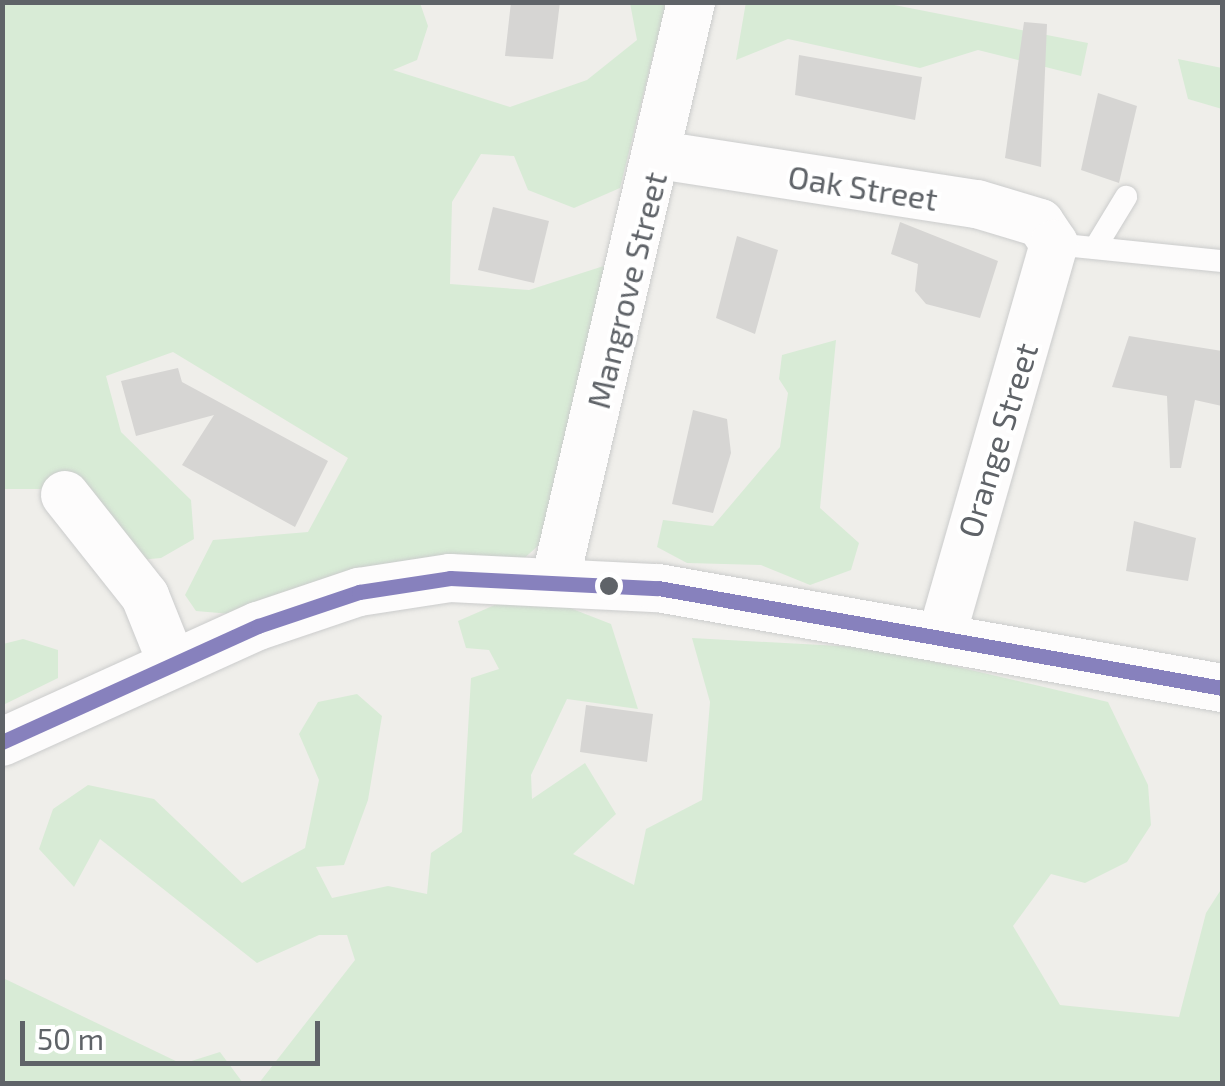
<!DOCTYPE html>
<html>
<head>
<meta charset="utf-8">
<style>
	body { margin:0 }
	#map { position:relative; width:1225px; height:1086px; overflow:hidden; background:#efeeea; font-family:"Exo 2",sans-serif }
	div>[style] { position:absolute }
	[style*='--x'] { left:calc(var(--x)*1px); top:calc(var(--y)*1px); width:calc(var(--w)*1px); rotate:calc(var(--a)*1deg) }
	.green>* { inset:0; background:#d8ebd6 }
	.building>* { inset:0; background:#d6d5d3 }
	.roads { filter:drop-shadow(0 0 2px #cbcccc) drop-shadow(0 0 2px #cbcccc) }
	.lane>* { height:22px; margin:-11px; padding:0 11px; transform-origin:11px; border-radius:11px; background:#fdfcfc }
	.street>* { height:48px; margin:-24px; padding:0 24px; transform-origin:24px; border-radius:24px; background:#fdfcfc }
	.bus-1>* { height:15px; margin:-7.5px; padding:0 7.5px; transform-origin:7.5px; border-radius:7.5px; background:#8781bd }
	.dots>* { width:28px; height:28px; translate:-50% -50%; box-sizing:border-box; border:5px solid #fff; border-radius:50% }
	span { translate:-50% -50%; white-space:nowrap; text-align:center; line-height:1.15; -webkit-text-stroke:8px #fff; paint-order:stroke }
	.street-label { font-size:32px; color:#5f6368 }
	.frame { position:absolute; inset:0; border:5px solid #5f6368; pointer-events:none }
	.scale { position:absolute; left:20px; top:1021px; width:300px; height:45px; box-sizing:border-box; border:5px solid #5f6368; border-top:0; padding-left:12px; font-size:30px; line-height:35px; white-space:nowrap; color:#5f6368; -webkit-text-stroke:8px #fff; paint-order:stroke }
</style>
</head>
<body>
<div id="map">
	<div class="green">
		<i style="clip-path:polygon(746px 2px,884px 3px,1088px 43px,1081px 76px,978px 50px,920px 68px,788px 39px,736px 60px)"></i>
		<i style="clip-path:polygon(2px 3px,420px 3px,428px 26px,417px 60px,393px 70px,510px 107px,587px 80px,637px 40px,630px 3px,666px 3px,620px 188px,574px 208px,528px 190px,514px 156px,481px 154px,452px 202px,450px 284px,529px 290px,610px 264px,560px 526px,520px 562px,231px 614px,196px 611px,185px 595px,213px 540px,308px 532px,348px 458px,173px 352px,106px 376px,121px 432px,191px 500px,194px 539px,161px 558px,128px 561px,47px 489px,3px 489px)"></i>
		<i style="clip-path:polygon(1178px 59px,1222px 68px,1222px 109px,1188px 99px)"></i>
		<i style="clip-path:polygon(836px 340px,820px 508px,859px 543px,851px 570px,810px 585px,761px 565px,687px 563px,657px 547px,663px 520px,713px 526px,780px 447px,788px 393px,779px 379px,782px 355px)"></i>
		<i style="clip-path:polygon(504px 601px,552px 601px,611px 624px,638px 709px,567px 699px,531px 775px,532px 799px,585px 763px,616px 814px,573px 854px,634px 885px,646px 829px,702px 800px,710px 702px,692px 638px,876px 648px,1108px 702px,1148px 785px,1151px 825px,1127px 862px,1085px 883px,1051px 874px,1013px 926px,1060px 1005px,1179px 1017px,1206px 913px,1222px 888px,1222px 1083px,259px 1083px,355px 960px,347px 935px,319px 935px,257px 963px,100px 839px,74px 887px,39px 849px,53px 809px,88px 785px,154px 799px,242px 883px,305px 848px,319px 780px,299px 734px,318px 702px,357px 694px,382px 716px,368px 800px,344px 865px,316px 867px,332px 898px,388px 886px,427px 894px,431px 853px,462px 832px,471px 678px,499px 669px,489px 650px,466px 648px,458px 621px)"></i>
		<i style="clip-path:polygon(23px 639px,58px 650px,58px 678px,3px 705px,3px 644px)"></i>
		<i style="clip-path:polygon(3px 978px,182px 1064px,220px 1052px,243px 1083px,3px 1083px)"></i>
	</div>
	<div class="building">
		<i style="clip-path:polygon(511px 2px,560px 2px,553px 59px,505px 56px)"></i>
		<i style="clip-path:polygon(1024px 22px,1047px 24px,1041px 167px,1005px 158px)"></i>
		<i style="clip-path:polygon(799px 55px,922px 77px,915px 120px,795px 95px)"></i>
		<i style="clip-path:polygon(1098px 93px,1137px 106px,1119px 183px,1081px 170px)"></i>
		<i style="clip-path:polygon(493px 207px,549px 221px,534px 283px,478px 270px)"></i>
		<i style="clip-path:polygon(900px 222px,998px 261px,980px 318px,926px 304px,915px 291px,918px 264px,891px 254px)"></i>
		<i style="clip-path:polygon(737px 236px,778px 250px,755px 334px,716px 318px)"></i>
		<i style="clip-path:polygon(1129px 336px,1222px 351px,1222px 406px,1195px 400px,1181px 468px,1170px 468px,1167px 396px,1112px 387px)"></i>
		<i style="clip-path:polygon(178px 368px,182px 382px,328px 461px,295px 527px,182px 465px,214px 415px,136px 436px,121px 381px)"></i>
		<i style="clip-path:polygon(693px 410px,727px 419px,731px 453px,713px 513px,672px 504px)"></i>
		<i style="clip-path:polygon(1134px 521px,1196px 538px,1188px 581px,1126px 571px)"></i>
		<i style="clip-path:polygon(586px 705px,653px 714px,647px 762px,580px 752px)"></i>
	</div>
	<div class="roads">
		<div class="lane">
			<i style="--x:1054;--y:244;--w:169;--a:5.8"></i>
			<i style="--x:1095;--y:248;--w:60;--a:-58.7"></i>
		</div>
		<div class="street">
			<i style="--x:659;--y:155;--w:322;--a:8.8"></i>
			<i style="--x:977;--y:204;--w:66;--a:16.8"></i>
			<i style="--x:1040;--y:223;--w:25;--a:56"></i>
			<i style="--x:1054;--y:244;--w:410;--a:106"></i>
			<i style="--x:65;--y:495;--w:129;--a:51.6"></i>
			<i style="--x:145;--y:596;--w:72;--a:68.1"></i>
			<i style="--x:556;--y:577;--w:591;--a:-76.79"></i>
			<i style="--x:2;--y:742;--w:281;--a:-24.4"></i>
			<i style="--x:258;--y:626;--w:107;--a:-18.6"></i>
			<i style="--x:359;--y:592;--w:92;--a:-8.7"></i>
			<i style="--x:450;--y:578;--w:208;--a:2.8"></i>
			<i style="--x:658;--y:588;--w:573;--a:10.05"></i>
		</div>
	</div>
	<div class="bus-1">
		<i style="--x:2;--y:742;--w:281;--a:-24.4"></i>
		<i style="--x:258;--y:626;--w:107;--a:-18.6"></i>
		<i style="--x:359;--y:592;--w:92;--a:-8.7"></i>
		<i style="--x:450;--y:578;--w:208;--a:2.8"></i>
		<i style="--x:658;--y:588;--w:573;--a:10.05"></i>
	</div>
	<div class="dots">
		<i style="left:609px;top:586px;background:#5f6368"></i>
	</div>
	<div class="street-label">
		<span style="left:863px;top:187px;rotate:9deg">Oak Street</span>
		<span style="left:626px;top:290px;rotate:-76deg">Mangrove Street</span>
		<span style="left:997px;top:440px;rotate:-73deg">Orange Street</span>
	</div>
	<div class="frame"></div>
	<div class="scale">50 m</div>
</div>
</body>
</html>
